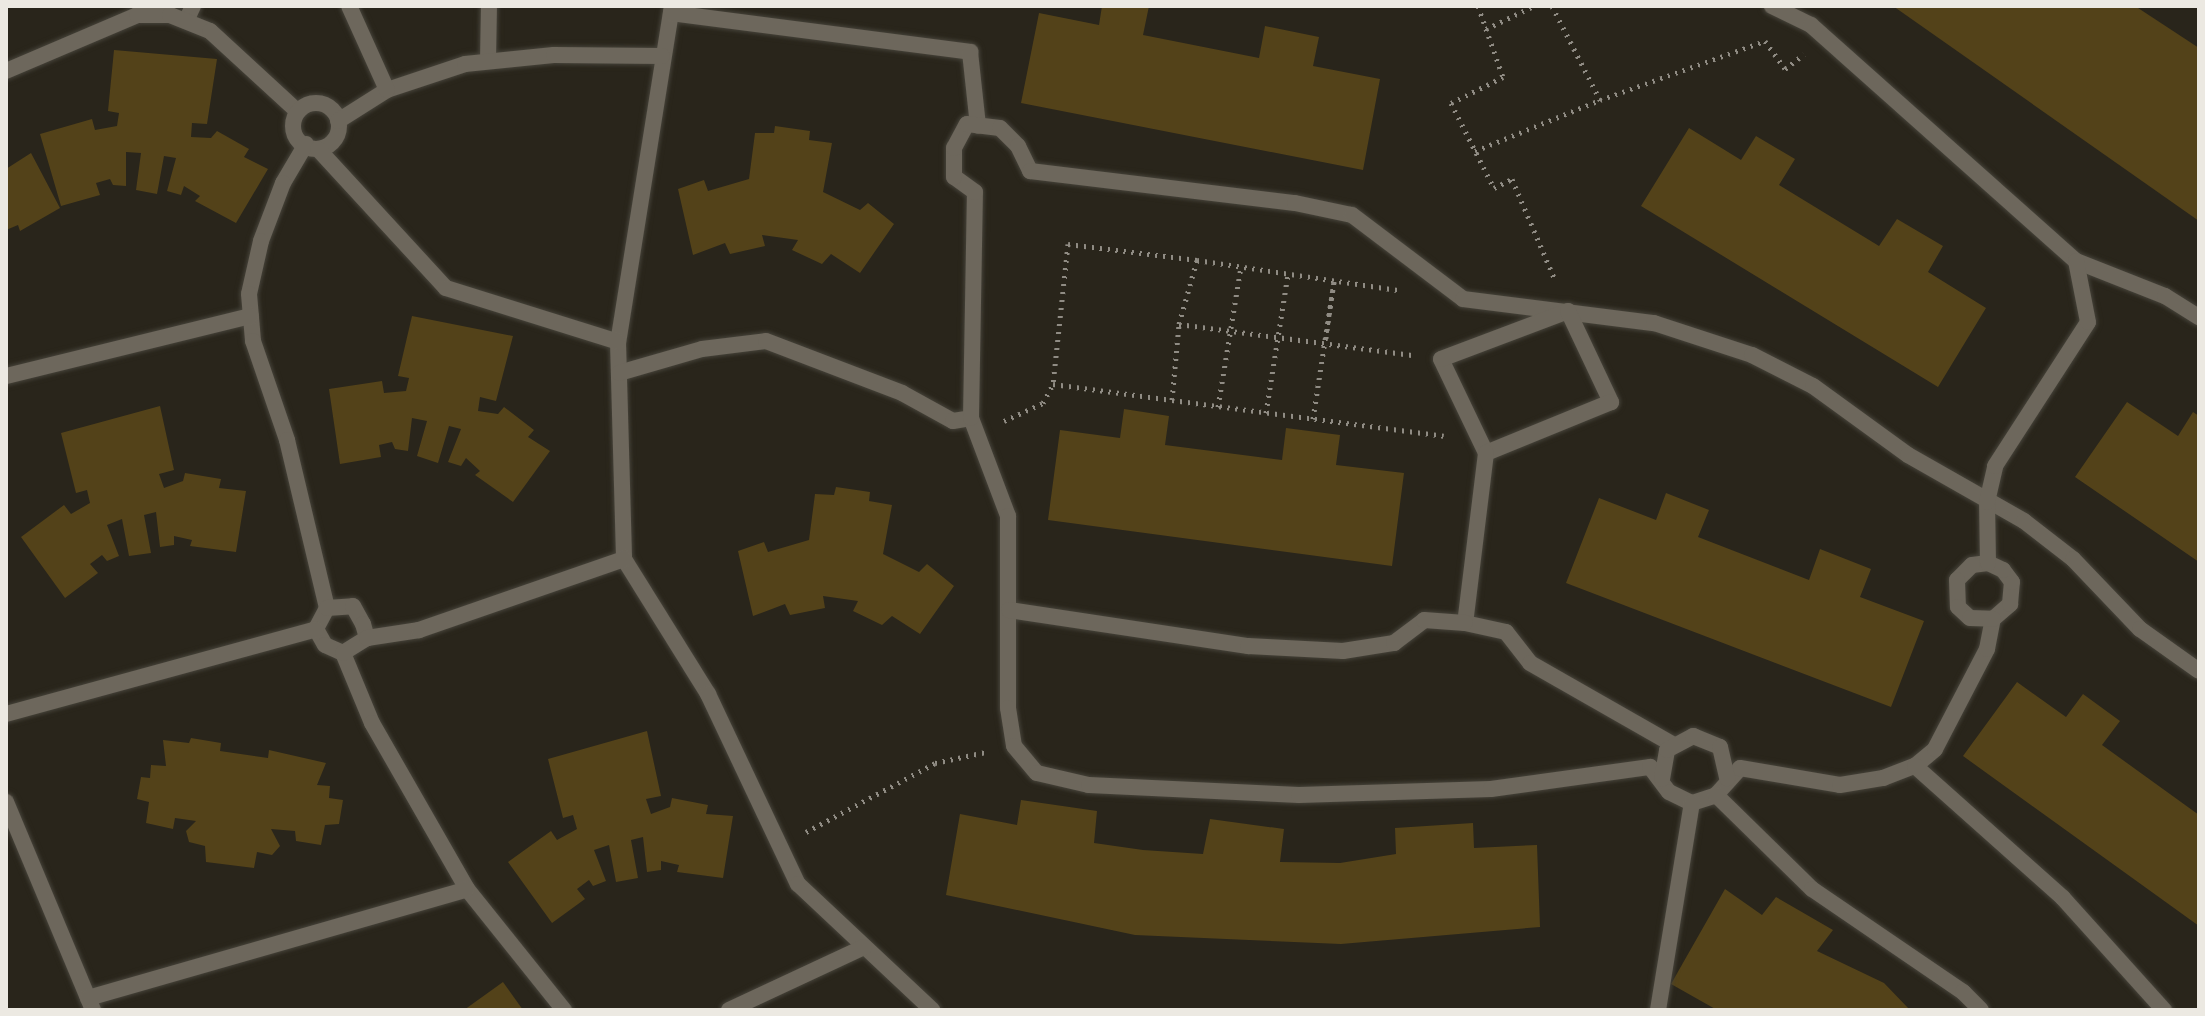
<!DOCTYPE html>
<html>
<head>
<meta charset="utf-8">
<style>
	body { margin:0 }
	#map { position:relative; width:2205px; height:1016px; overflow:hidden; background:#29251b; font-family:"Asap Condensed",sans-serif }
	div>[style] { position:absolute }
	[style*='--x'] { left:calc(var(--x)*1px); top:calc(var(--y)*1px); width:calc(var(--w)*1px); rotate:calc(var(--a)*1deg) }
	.building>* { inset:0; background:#534219 }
	.path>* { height:5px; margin-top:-2.5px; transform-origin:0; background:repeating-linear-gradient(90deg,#908c84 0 2px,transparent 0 8px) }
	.roads { filter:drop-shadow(0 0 2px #46433a) drop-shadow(0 0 2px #46433a) }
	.lane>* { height:16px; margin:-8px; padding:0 8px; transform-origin:8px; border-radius:8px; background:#6d675c }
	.lane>.ring { margin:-8px; padding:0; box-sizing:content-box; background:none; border:16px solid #6d675c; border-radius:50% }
	span { translate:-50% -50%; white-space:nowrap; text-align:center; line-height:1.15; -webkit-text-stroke:6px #100e0a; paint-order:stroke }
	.frame { position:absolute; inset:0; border:8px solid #ece9e2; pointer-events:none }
</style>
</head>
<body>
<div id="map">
	<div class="building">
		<i style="clip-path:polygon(1102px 6px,1149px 6px,1143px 35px,1259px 58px,1265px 26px,1319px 37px,1313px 66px,1380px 79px,1363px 170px,1021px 103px,1039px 13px,1099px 25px)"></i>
		<i style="clip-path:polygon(1893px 6px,2135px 6px,2199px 48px,2199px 221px)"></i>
		<i style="clip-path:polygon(114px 50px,217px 59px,207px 124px,192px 123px,191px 137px,211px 138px,217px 131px,249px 149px,244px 157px,268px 169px,236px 223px,195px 201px,200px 196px,184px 186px,181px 195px,167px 191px,176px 158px,164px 156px,157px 194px,136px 190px,141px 153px,126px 152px,126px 186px,113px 185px,110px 179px,96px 183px,100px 195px,61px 206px,40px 134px,92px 119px,95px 130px,117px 126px,119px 113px,108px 111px)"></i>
		<i style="clip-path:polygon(775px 126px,810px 131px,809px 140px,832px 143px,823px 192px,860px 210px,868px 203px,894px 224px,860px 273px,831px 254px,822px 264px,792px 250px,798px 240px,762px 235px,765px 246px,730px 254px,725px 243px,693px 255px,678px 189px,704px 180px,708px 191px,749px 179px,755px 133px,774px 133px)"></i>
		<i style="clip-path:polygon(1689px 128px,1741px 160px,1756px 136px,1795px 159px,1779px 185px,1879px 246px,1897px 219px,1943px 246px,1928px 272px,1986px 308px,1938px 387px,1641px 206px)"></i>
		<i style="clip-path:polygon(31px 153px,60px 208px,20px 231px,18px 225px,6px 230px,6px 169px)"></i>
		<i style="clip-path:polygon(412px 316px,513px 336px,496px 401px,480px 397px,478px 411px,498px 414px,504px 407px,534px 430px,528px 437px,550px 451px,513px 502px,475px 475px,480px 471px,466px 458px,461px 466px,448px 462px,461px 429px,449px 426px,438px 463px,417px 456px,427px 421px,412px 418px,408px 451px,395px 449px,392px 442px,379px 445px,381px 457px,340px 464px,329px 389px,382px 381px,384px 393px,406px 391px,409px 378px,398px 376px)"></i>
		<i style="clip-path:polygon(2127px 402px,2178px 436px,2193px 412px,2199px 416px,2199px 562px,2075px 477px)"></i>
		<i style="clip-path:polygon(160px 406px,174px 470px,159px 474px,164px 488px,183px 481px,185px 473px,221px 479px,219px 488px,246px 491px,236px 552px,190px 546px,192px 540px,174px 536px,174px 545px,160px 547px,156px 512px,144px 515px,151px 553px,129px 556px,122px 519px,107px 525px,119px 556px,107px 561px,102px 555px,90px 564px,98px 573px,65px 598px,21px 537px,64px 505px,71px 514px,90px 503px,87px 490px,76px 493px,61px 433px)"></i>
		<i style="clip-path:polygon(1124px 409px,1169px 416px,1165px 445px,1282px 460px,1286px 428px,1340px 435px,1336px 465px,1404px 473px,1392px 566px,1048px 520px,1060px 430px,1120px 438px)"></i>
		<i style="clip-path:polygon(836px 487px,870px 492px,869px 501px,892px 505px,883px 554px,919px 572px,927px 564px,954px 586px,920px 634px,892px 616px,882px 625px,853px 611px,858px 601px,823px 596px,825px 608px,790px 615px,785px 604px,753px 616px,738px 551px,764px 542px,768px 552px,809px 540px,815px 494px,834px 495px)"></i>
		<i style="clip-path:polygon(1666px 493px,1709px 510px,1698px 537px,1809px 580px,1820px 549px,1871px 569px,1860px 597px,1924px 621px,1891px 707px,1566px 583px,1599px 498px,1656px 520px)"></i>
		<i style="clip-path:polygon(2017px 682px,2066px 717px,2083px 694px,2120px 721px,2102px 745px,2199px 815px,2199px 926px,1963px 756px)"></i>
		<i style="clip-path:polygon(647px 731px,661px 796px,646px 799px,651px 814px,670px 807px,672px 798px,708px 805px,706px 814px,733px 816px,723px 878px,677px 872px,679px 865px,661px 861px,661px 870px,647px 872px,643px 837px,631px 840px,638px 878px,616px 882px,609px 845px,594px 850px,606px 881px,593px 886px,589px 880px,577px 889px,585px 899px,552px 923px,508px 862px,551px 831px,557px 840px,577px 829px,573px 815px,563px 818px,548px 759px)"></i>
		<i style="clip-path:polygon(191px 738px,221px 743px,220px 751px,268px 758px,269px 750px,326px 763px,317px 785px,330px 786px,329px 798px,343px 800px,339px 824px,325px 825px,321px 845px,296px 841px,295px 831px,271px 829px,280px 846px,272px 855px,257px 852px,254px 868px,206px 862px,205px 846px,189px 842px,186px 831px,196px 821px,175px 818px,173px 829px,146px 823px,149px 802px,137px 799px,141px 777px,150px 778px,151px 765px,166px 766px,163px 740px,189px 743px)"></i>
		<i style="clip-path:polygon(1021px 800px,1097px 811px,1094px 843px,1143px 850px,1203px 854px,1210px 819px,1284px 829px,1280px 862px,1340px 863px,1396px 854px,1395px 828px,1473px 823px,1474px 848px,1537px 845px,1540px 927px,1341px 944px,1135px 935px,946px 895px,960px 814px,1017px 825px)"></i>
		<i style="clip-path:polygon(1725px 889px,1762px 915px,1776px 897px,1833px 930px,1817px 951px,1884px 983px,1910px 1010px,1717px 1010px,1671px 984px)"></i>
		<i style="clip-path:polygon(503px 982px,523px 1010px,464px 1010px)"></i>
	</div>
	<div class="path">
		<i style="--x:1478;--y:6;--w:75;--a:70.6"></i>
		<i style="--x:1503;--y:77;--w:58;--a:153.4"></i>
		<i style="--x:1451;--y:103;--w:95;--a:63.2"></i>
		<i style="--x:1494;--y:188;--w:20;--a:-27"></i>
		<i style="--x:1512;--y:179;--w:110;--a:66.9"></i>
		<i style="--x:1552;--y:6;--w:106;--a:62.9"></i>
		<i style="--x:1600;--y:100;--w:175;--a:-19.7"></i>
		<i style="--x:1765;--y:41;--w:34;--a:54"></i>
		<i style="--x:1785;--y:69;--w:24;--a:-38"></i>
		<i style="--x:1486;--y:29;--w:53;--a:-25.6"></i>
		<i style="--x:1475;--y:151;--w:135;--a:-22.2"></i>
		<i style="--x:1197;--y:260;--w:203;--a:8.5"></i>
		<i style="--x:1179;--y:324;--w:66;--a:-74.3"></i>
		<i style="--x:1197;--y:260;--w:130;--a:-172.9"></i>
		<i style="--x:1068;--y:244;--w:141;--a:96.1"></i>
		<i style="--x:1053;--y:384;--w:120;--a:7.7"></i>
		<i style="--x:1172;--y:400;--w:76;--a:-84.7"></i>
		<i style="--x:1179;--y:324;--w:235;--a:7.6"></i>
		<i style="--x:1172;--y:400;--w:274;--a:7.5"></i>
		<i style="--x:1218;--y:407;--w:143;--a:-80.7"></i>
		<i style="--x:1266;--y:413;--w:141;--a:-81"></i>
		<i style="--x:1313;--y:419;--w:140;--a:-81.3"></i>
		<i style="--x:1334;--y:281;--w:64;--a:98.1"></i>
		<i style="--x:1004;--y:421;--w:43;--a:-24.8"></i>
		<i style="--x:1043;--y:403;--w:21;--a:-62"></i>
		<i style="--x:806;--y:832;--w:146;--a:-28.1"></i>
		<i style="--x:935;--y:763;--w:52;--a:-12.2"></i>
	</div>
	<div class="roads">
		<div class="lane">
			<i style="--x:672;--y:6;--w:340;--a:99.1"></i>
			<i style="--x:618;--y:342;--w:217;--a:88.4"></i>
			<i style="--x:624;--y:559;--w:159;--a:58.1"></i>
			<i style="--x:708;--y:694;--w:210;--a:64.7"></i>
			<i style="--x:798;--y:884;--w:184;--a:43.2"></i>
			<i style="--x:1772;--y:6;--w:43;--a:26"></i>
			<i style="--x:1811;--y:25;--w:355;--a:41.7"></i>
			<i style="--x:2076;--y:261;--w:96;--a:21.5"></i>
			<i style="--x:2165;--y:296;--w:40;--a:32"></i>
			<i style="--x:671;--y:13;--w:302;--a:7.4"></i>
			<i style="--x:970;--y:52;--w:74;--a:83.8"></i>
			<i style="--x:186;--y:21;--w:17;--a:-65"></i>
			<i style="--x:488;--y:61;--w:55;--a:-89"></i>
			<i style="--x:6;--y:71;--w:142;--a:-23.1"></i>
			<i style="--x:137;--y:15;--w:33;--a:0"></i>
			<i style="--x:170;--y:15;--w:43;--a:21.8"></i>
			<i style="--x:210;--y:31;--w:117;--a:42.6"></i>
			<i style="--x:387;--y:90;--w:82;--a:-18.4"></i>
			<i style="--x:465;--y:64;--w:89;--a:-5.8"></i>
			<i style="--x:554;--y:55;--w:108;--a:0.5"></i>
			<i class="ring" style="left:293px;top:103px;width:30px;height:30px"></i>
			<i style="--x:338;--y:121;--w:58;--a:-32.3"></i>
			<i style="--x:387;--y:90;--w:92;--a:-114.3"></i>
			<i style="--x:306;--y:144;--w:45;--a:120.5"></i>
			<i style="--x:283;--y:183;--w:62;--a:110.8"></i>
			<i style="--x:261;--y:241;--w:54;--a:102.8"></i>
			<i style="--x:249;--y:294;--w:47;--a:85.1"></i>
			<i style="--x:253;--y:341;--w:105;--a:71"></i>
			<i style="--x:287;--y:440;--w:173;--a:76.6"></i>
			<i style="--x:327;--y:608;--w:24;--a:118"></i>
			<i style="--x:316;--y:629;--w:18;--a:61"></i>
			<i style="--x:325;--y:645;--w:20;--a:24"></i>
			<i style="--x:343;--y:653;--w:76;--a:67.5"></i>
			<i style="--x:372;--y:723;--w:191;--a:60.2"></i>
			<i style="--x:467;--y:889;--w:155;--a:51.3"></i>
			<i style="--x:318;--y:149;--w:189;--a:47.4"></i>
			<i style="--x:446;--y:288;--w:180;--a:17.4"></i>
			<i style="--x:619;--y:373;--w:86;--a:-16.1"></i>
			<i style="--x:702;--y:349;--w:64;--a:-7.1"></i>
			<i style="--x:766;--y:341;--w:146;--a:20.9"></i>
			<i style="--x:902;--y:393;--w:58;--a:28.8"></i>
			<i style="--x:953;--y:421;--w:18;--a:-9"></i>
			<i style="--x:971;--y:418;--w:105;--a:69.3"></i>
			<i style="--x:1008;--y:516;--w:192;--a:90"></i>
			<i style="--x:1008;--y:708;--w:38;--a:81"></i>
			<i style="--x:1014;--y:746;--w:35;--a:50"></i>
			<i style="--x:1037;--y:773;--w:53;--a:13"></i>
			<i style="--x:1089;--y:785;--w:210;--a:2.7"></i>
			<i style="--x:1299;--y:795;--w:192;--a:-1.8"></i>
			<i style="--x:1491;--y:789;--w:161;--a:-7.9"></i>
			<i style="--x:1650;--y:767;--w:31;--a:53"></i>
			<i style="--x:1669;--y:792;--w:25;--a:26"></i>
			<i style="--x:1692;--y:803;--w:25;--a:-18"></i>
			<i style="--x:1716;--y:795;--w:36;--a:-48"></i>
			<i style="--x:1740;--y:768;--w:101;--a:9.6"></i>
			<i style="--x:1840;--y:785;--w:44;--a:-9.2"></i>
			<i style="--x:1883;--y:778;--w:34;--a:-21"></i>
			<i style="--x:1915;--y:766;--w:26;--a:-40"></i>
			<i style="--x:1935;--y:749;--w:113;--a:-62.5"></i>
			<i style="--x:1987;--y:649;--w:31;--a:-79"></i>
			<i style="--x:1993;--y:619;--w:23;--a:-41"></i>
			<i style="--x:2010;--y:604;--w:22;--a:-85"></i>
			<i style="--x:2012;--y:582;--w:15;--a:-127"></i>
			<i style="--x:2003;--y:570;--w:17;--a:-155"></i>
			<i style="--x:1988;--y:563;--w:16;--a:173"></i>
			<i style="--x:1972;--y:565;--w:21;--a:135"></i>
			<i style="--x:1957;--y:580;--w:27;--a:88"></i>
			<i style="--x:1958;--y:607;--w:16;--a:43"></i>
			<i style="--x:1970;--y:618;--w:23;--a:2"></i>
			<i style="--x:6;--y:376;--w:252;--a:-13.8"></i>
			<i style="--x:971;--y:418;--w:226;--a:-89"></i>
			<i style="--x:975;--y:192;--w:26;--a:-144"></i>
			<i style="--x:954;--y:177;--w:29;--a:-90"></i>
			<i style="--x:954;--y:148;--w:27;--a:-62"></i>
			<i style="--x:967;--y:124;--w:33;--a:7"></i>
			<i style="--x:1000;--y:128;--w:25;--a:45"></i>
			<i style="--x:1018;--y:146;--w:28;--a:64"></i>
			<i style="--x:1030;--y:171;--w:267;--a:6.9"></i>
			<i style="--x:1295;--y:203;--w:58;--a:11.9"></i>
			<i style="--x:1352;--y:215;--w:139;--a:37.1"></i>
			<i style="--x:1463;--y:299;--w:193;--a:7.2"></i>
			<i style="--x:1654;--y:323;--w:103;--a:18.1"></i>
			<i style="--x:1752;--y:355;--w:68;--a:26.9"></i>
			<i style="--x:1813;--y:386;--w:117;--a:36"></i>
			<i style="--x:1908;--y:455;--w:133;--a:29.6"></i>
			<i style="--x:2024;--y:521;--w:62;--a:37.8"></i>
			<i style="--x:2073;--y:559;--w:97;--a:46.3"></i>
			<i style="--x:2140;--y:629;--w:72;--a:35.4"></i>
			<i style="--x:1486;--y:453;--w:104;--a:-115.6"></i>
			<i style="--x:1441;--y:359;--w:136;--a:-20.7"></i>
			<i style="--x:1568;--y:311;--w:101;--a:64.7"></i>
			<i style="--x:1611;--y:402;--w:135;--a:157.8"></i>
			<i style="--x:1486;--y:453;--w:171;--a:97"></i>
			<i style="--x:1465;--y:623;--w:42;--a:12.4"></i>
			<i style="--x:1506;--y:632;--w:39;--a:52"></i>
			<i style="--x:1530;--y:663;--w:163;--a:29.7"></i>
			<i style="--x:1988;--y:563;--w:61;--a:-90.9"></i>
			<i style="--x:1987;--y:502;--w:37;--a:-77"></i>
			<i style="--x:1995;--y:466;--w:171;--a:-57.1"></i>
			<i style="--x:2088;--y:322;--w:62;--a:-101.1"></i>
			<i style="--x:327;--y:608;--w:26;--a:-4"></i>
			<i style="--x:353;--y:606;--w:21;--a:61"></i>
			<i style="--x:363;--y:624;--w:15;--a:74"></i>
			<i style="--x:367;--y:638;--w:28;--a:148"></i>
			<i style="--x:1009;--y:610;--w:242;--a:8.6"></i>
			<i style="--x:1248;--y:646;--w:95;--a:3"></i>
			<i style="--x:1343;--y:651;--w:52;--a:-8.9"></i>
			<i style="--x:1394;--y:643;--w:38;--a:-37"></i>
			<i style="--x:1424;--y:620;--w:41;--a:4.2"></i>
			<i style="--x:367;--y:638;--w:53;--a:-8.7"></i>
			<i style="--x:419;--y:630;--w:217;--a:-19.1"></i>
			<i style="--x:6;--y:714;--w:321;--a:-15.3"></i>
			<i style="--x:1915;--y:766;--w:198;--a:41.7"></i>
			<i style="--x:2063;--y:898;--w:151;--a:48"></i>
			<i style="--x:1662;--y:779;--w:29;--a:-80"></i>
			<i style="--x:1667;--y:750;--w:30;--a:-28"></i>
			<i style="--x:1693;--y:736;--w:29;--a:22"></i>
			<i style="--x:1720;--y:747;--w:32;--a:77"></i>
			<i style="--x:1716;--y:795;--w:134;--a:44.4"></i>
			<i style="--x:1812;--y:889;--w:183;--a:34.3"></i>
			<i style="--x:1963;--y:992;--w:25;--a:45"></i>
			<i style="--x:6;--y:802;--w:225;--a:67.3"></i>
			<i style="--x:88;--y:998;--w:394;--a:-16"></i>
			<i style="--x:729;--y:1010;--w:149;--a:-25"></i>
			<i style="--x:1658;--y:1010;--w:210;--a:-80.7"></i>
		</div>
	</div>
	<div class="frame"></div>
</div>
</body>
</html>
